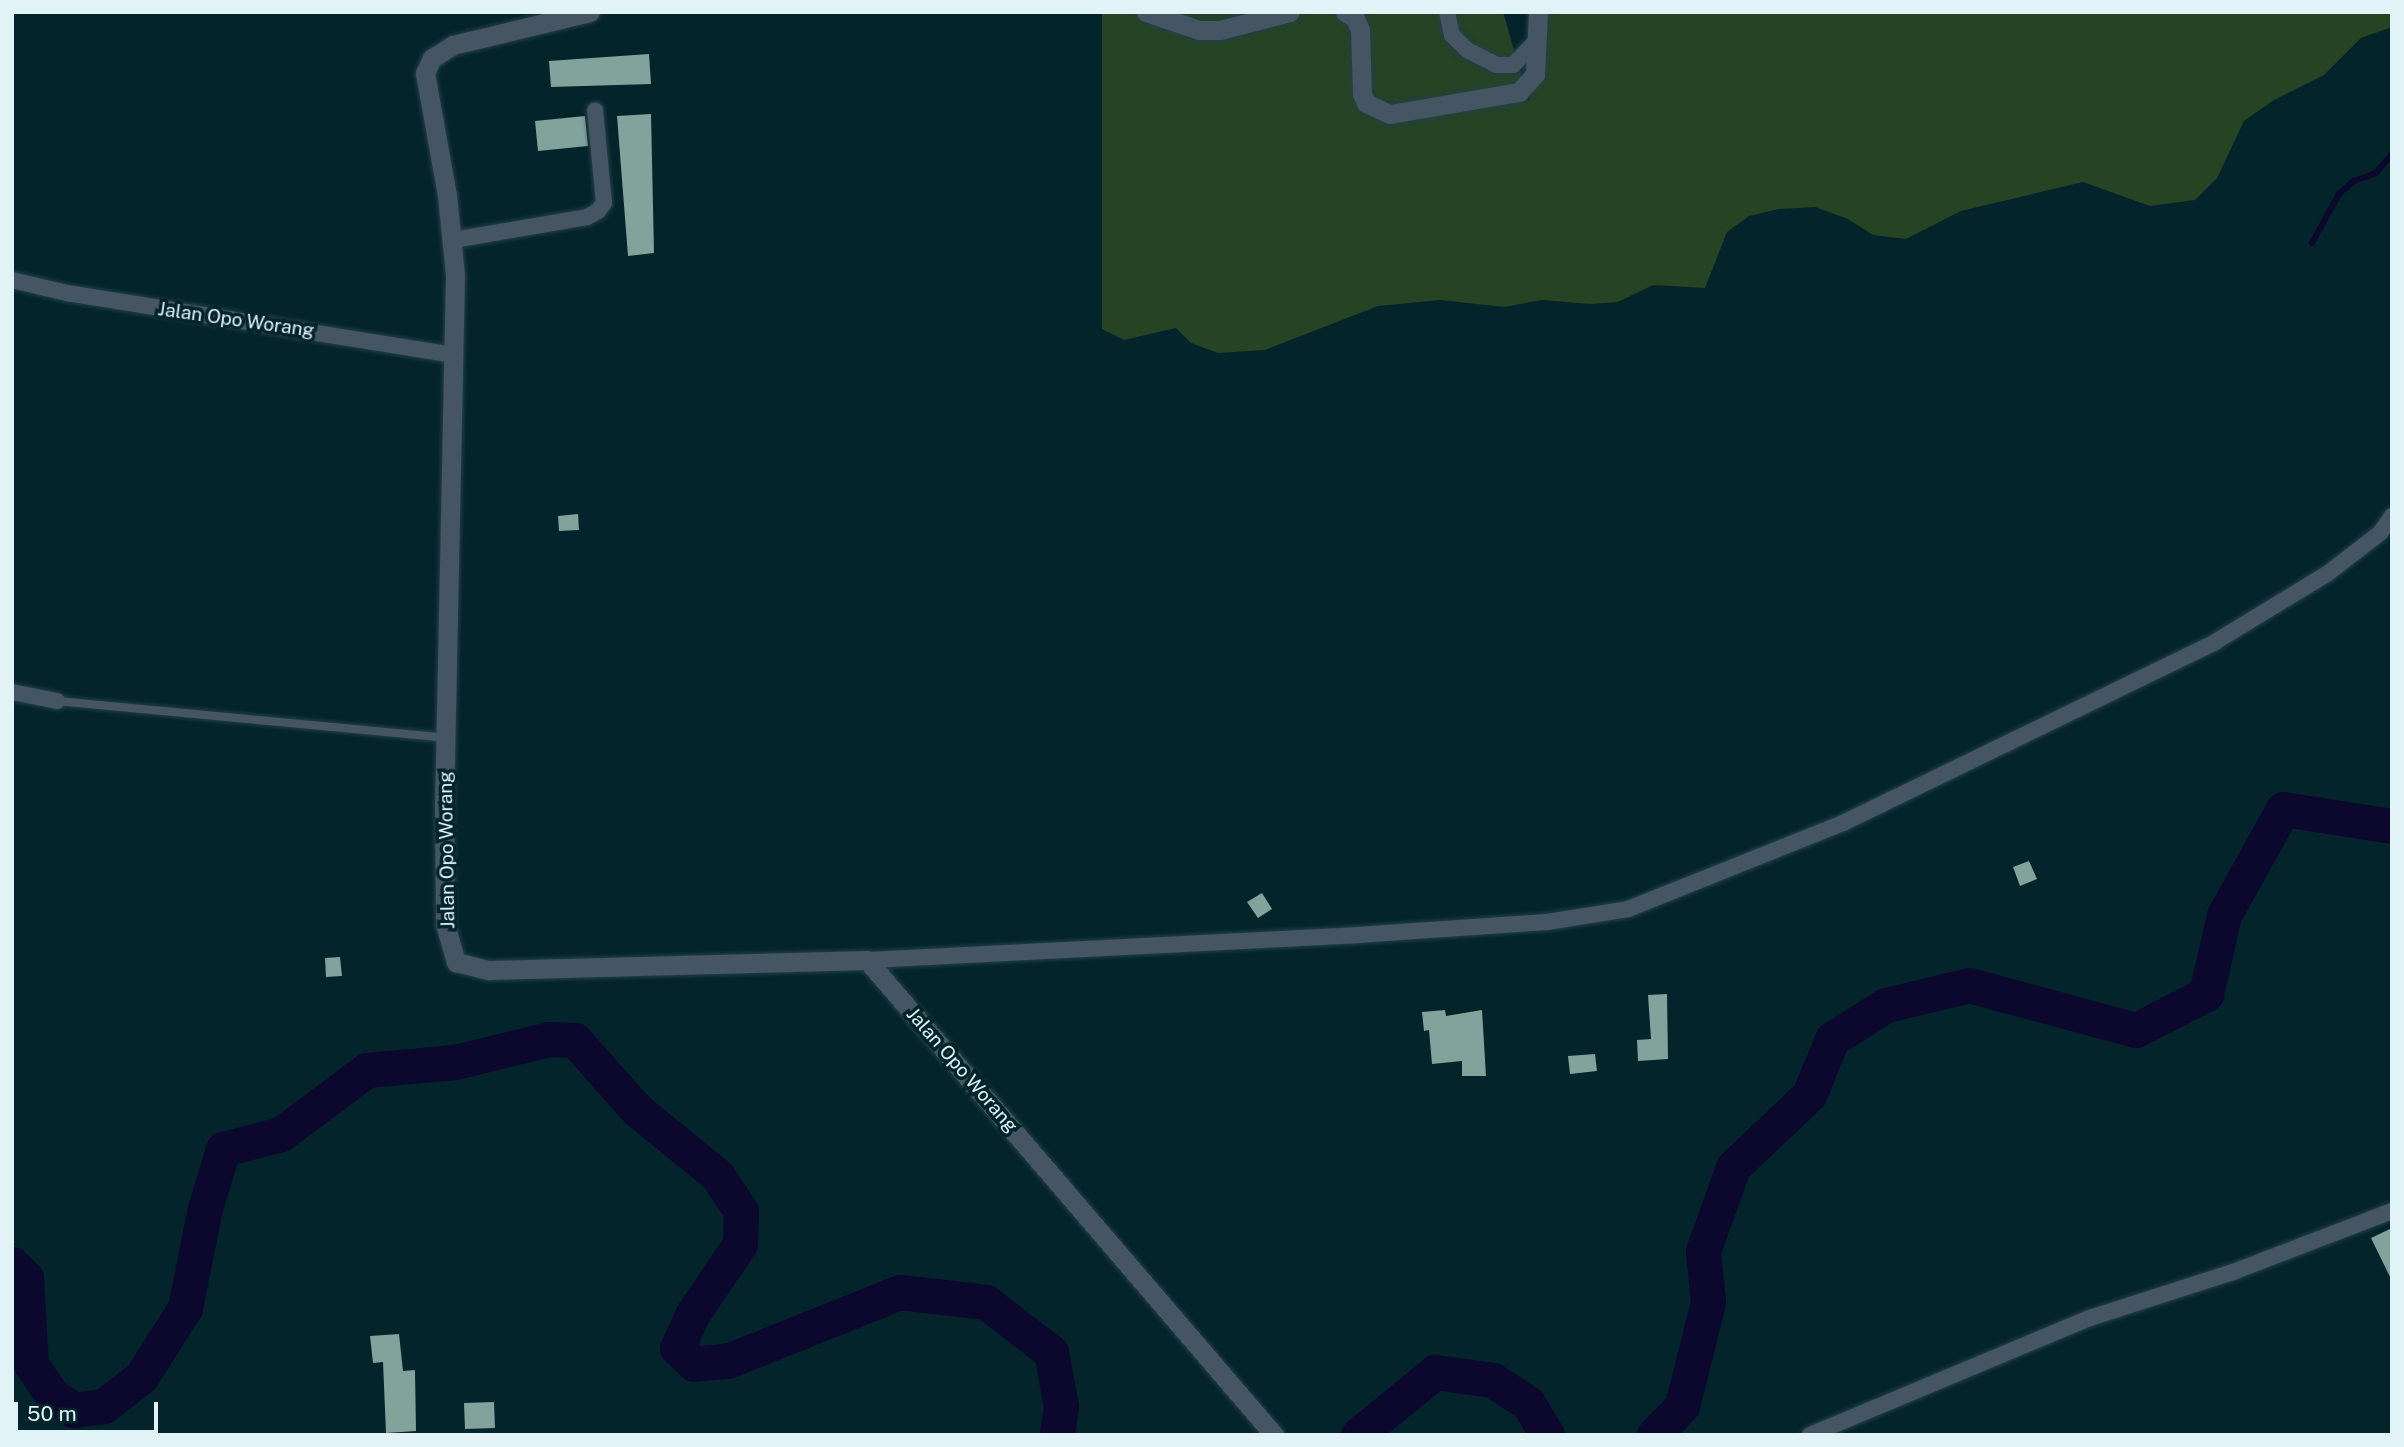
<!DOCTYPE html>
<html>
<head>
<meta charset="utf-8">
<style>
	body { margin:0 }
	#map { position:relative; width:2404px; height:1447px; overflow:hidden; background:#03242a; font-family:"Public Sans",sans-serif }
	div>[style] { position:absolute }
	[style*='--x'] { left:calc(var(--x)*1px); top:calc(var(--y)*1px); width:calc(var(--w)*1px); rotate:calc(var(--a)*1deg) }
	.green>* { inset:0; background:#264324 }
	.stream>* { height:6px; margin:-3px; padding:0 3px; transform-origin:3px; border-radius:3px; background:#0c072c }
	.river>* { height:35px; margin:-17.5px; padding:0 17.5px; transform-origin:17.5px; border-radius:17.5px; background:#0c072c }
	.building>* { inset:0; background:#82a39b }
	.roads { filter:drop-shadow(0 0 2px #224147) drop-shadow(0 0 2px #224147) }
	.service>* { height:8px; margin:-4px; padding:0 4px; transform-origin:4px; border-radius:4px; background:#455564 }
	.minor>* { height:16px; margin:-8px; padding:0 8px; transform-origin:8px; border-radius:8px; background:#455564 }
	.tertiary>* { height:19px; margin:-9.5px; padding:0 9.5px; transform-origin:9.5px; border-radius:9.5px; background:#455564 }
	span { translate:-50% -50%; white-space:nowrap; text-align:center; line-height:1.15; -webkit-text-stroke:7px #03242a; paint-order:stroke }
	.street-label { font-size:19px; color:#e1f3f7 }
	.frame { position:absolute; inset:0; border:14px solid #e1f3f7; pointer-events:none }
	.scale { position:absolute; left:14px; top:1402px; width:144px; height:32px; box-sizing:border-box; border:4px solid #e1f3f7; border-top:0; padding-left:9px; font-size:21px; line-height:24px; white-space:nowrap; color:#e1f3f7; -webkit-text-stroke:5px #03242a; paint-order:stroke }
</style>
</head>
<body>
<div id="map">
	<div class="green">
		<i style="clip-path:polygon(1102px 12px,1503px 12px,1529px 102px,1546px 12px,2392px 12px,2392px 27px,2361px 38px,2324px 75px,2274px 100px,2244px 121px,2217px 178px,2195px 200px,2150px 206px,2083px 182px,1961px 211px,1906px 239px,1873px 235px,1848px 219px,1815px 207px,1779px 209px,1749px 216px,1727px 232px,1705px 288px,1653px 285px,1618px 302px,1590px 304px,1542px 300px,1504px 307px,1440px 300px,1378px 306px,1265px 350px,1218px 353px,1191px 343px,1176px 328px,1124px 340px,1102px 329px)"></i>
	</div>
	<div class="stream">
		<i style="--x:2312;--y:243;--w:56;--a:-61.1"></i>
		<i style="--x:2339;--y:194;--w:20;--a:-41"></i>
		<i style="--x:2354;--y:181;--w:23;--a:-20"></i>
		<i style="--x:2376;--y:173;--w:25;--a:-50"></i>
	</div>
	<div class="river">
		<i style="--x:12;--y:1264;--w:20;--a:45"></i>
		<i style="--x:26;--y:1278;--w:86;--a:86.7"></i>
		<i style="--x:31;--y:1364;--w:36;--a:56"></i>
		<i style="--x:51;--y:1394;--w:28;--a:35"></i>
		<i style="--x:74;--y:1410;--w:30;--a:-8"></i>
		<i style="--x:104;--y:1406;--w:47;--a:-38.1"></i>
		<i style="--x:141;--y:1377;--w:82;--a:-57.5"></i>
		<i style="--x:185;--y:1308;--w:102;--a:-78.7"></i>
		<i style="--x:205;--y:1208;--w:62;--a:-73"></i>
		<i style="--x:223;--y:1149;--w:60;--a:-14.5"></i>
		<i style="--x:281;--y:1134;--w:107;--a:-36.7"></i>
		<i style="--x:367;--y:1070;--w:88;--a:-5.2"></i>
		<i style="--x:455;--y:1062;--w:97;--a:-13.7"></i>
		<i style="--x:549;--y:1039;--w:26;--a:2"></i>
		<i style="--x:575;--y:1040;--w:92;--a:48.5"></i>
		<i style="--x:636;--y:1109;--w:104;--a:39.2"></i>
		<i style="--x:717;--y:1175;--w:43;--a:56.3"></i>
		<i style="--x:741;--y:1211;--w:33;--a:92"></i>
		<i style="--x:740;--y:1244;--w:86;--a:124.1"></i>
		<i style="--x:692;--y:1315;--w:36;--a:114"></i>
		<i style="--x:677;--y:1348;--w:23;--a:43"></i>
		<i style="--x:694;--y:1364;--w:36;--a:-6"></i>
		<i style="--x:730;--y:1360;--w:183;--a:-21.8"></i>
		<i style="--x:900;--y:1292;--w:87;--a:6.6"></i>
		<i style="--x:986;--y:1302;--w:82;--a:37.6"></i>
		<i style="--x:1051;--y:1352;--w:55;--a:79.5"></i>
		<i style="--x:1061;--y:1406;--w:29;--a:98"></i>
		<i style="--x:1358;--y:1435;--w:99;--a:-39.3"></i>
		<i style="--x:1435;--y:1372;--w:59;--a:7.9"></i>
		<i style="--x:1493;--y:1380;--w:42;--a:33.3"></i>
		<i style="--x:1528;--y:1403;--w:37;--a:59"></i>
		<i style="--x:1654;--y:1435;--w:40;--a:-46"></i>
		<i style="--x:1682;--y:1406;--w:107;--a:-76"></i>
		<i style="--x:1708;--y:1302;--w:51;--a:-95.6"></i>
		<i style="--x:1703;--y:1251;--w:89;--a:-70.3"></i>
		<i style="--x:1733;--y:1167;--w:105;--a:-43.5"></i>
		<i style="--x:1809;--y:1095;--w:61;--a:-67.7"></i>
		<i style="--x:1832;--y:1039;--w:64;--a:-32.2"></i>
		<i style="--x:1886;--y:1005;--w:85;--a:-13.5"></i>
		<i style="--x:1969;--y:985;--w:173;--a:15.1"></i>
		<i style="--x:2136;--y:1030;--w:79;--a:-27.2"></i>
		<i style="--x:2206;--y:994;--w:81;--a:-77.2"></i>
		<i style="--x:2224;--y:915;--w:121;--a:-60.9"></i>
		<i style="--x:2283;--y:809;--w:110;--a:8.9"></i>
	</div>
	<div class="building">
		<i style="clip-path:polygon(649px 54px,651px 84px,551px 87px,549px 61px)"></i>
		<i style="clip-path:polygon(651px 114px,654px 253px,628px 256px,617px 116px)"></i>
		<i style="clip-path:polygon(585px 116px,588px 146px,538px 151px,535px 121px)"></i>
		<i style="clip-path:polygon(578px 514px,579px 530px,559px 531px,558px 516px)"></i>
		<i style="clip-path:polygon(2029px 861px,2037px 879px,2020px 886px,2013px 867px)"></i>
		<i style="clip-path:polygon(1262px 893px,1272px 909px,1258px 918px,1247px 902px)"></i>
		<i style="clip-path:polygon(340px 957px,342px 976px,326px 977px,325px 958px)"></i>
		<i style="clip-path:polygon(1667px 994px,1668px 1059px,1638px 1061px,1637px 1040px,1651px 1039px,1648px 995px)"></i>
		<i style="clip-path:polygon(1445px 1010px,1446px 1016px,1482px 1010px,1486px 1076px,1462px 1076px,1462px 1061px,1432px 1064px,1429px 1030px,1424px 1031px,1422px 1012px)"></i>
		<i style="clip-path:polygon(1595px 1054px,1597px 1071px,1570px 1074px,1568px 1056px)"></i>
		<i style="clip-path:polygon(2392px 1228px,2392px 1281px,2371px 1238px)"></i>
		<i style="clip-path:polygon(399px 1334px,403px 1371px,415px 1370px,416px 1431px,386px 1433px,383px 1362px,373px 1363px,370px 1336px)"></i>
		<i style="clip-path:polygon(494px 1402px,495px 1428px,465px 1429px,464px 1403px)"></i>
	</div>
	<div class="roads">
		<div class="service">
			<i style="--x:57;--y:701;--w:391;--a:5.4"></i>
		</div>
		<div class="minor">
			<i style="--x:1447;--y:12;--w:24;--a:78"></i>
			<i style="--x:1452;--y:35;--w:21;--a:45"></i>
			<i style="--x:1467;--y:50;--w:33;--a:27"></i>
			<i style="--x:1496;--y:65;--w:17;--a:0"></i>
			<i style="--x:1513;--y:65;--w:35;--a:-46"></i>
			<i style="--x:453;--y:240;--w:136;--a:-9.7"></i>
			<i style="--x:587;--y:217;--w:13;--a:-29"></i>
			<i style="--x:598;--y:211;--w:10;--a:-53"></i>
			<i style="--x:604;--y:203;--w:93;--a:-95.5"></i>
			<i style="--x:12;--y:280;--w:57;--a:13.3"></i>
			<i style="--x:67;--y:293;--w:391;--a:9.1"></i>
			<i style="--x:12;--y:692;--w:46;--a:11.3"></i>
			<i style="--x:867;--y:960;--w:491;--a:-2.9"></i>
			<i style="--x:1357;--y:935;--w:190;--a:-3.9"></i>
			<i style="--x:1547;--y:922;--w:82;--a:-9.1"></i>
			<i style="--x:1628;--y:909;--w:232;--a:-21.8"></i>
			<i style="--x:1843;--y:823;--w:414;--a:-25.9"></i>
			<i style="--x:2215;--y:642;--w:131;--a:-31.3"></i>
			<i style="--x:2327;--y:574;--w:67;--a:-37.7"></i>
			<i style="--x:2380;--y:533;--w:21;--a:-55"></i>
			<i style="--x:1810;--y:1435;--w:303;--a:-22.7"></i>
			<i style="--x:2090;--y:1318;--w:150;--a:-17.8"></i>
			<i style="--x:2233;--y:1272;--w:170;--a:-21"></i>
		</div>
		<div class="tertiary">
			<i style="--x:590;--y:12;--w:141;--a:166.5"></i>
			<i style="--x:453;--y:45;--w:25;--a:148"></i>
			<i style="--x:432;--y:58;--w:17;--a:115"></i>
			<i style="--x:425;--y:73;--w:124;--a:79.8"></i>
			<i style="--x:447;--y:195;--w:80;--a:84.3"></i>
			<i style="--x:455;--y:275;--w:534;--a:91.18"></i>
			<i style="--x:444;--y:809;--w:115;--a:89.5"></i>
			<i style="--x:445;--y:924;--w:40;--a:74"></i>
			<i style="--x:456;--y:962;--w:34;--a:14"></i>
			<i style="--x:489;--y:970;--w:378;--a:-1.5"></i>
			<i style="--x:867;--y:960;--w:626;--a:49.41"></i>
			<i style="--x:1146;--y:12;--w:56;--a:18.8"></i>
			<i style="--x:1199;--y:30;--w:21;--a:0"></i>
			<i style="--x:1220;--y:30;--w:72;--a:-14.4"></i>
			<i style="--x:1345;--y:12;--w:12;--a:31"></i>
			<i style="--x:1355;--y:18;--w:13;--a:67"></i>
			<i style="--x:1360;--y:30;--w:64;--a:88.2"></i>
			<i style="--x:1362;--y:94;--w:10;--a:66"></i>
			<i style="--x:1366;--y:103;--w:26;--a:25"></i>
			<i style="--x:1390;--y:114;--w:131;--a:-9.7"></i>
			<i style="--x:1519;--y:92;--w:24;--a:-48"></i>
			<i style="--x:1535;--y:74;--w:62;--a:-87.2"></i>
		</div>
	</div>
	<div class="street-label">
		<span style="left:236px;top:320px;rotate:8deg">Jalan Opo Worang</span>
		<span style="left:447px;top:850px;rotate:-91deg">Jalan Opo Worang</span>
		<span style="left:962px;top:1070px;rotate:49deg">Jalan Opo Worang</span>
	</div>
	<div class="frame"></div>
	<div class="scale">50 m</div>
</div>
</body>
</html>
